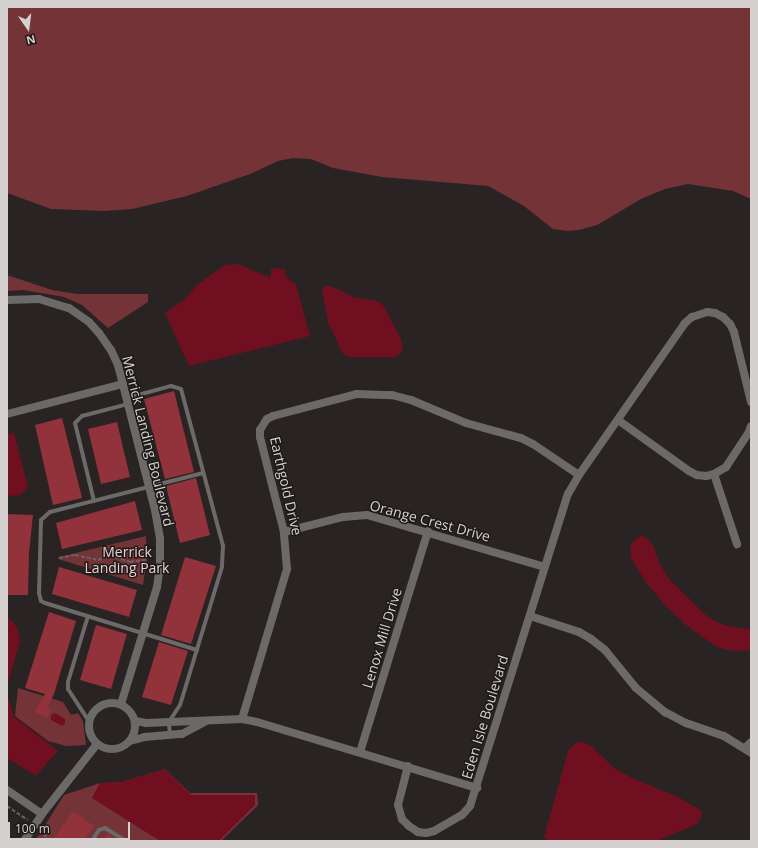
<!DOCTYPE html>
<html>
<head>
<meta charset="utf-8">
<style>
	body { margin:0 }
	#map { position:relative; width:758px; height:848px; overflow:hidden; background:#292323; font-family:"Open Sans",sans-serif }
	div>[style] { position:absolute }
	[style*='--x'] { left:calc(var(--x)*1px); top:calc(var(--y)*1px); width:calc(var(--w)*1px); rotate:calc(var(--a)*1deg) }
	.green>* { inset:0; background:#743336 }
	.water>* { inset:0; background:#700f1f }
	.building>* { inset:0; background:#92323b }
	.path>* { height:1.5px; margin-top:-0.75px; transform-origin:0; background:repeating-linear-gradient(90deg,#686363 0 4px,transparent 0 6px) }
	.service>* { height:4px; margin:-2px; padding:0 2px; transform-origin:2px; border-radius:2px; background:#6c6969 }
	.minor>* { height:8px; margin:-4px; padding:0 4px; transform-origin:4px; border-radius:4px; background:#6c6969 }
	.minor>.ring { margin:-4px; padding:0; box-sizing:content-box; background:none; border:8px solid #6c6969; border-radius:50% }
	span { translate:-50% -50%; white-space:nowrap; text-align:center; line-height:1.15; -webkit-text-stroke:3px #1f1a1a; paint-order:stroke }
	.street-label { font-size:14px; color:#d5d1d1 }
	.park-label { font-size:14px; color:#ecd0cf }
	.frame { position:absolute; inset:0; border:8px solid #d5d1d1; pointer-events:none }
	.north { position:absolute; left:8px; top:8px; width:40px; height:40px; -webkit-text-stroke:3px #1f1a1a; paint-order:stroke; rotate:166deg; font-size:11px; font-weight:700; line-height:16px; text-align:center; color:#d5d1d1 }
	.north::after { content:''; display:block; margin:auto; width:14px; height:18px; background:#d5d1d1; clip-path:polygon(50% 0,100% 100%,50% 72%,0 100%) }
	.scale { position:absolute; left:8px; top:822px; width:122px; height:18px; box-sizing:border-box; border:2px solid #d5d1d1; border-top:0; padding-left:5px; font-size:12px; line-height:14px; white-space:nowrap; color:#d5d1d1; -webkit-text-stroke:3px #1f1a1a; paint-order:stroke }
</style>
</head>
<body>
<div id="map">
	<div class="green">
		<i style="clip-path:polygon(7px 7px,751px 7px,751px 199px,733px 191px,688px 184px,665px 189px,641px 199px,597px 225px,579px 230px,568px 231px,553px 229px,524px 206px,488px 186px,382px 177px,333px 168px,311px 159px,293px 158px,278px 161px,250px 174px,187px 196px,132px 209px,104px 211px,51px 209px,7px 193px)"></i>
		<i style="clip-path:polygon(7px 275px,52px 290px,77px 294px,148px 294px,148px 302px,108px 328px,82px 305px,64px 297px,23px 290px,7px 291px)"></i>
		<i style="clip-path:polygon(146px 536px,147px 559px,143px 585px,58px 559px,59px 557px)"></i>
		<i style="clip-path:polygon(18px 688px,63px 702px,71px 715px,78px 713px,83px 721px,86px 745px,66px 746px,48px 741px,15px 716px)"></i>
		<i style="clip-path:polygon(165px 769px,190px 793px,257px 793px,258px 805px,221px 841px,35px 841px,64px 795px,100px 783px,122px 782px)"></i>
	</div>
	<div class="water">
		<i style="clip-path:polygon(238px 264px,271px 278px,271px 268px,285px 269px,286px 277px,296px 284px,310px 336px,189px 366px,165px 313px,186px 298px,198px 284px,225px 265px)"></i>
		<i style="clip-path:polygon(326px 285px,335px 288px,353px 297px,377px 301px,384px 306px,401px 339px,403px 349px,401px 352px,395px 357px,349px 357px,343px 354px,328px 322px,322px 290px)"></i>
		<i style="clip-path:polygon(14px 433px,28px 487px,20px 495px,7px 496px,7px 435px)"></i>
		<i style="clip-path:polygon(641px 536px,646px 537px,653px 545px,660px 565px,670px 580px,709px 618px,724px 625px,745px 629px,751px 628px,751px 650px,732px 651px,717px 647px,687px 626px,663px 603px,645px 581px,631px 558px,630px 548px,633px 541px)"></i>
		<i style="clip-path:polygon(7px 615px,18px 629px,20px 641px,7px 687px)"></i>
		<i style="clip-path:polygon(7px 693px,14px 717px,58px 751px,36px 776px,7px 758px)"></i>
		<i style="clip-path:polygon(55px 713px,65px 719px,65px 723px,62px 726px,51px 720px,51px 715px)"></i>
		<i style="clip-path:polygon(581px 741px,590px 745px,613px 767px,632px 778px,680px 798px,702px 811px,702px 816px,697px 824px,657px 841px,549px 841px,544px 837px,568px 751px,574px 744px)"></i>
		<i style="clip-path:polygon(165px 769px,191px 795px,255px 795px,255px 805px,219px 841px,160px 841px,92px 798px,100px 783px,122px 782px)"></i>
	</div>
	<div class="building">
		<i style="clip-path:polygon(174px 391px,194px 472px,165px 479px,144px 399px)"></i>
		<i style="clip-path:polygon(62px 418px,82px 498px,53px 505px,35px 425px)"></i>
		<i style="clip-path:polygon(117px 422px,130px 477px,101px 484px,88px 429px)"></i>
		<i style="clip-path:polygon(196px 478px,210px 535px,180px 543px,166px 486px)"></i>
		<i style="clip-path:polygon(135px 501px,142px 530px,62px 549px,56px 523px)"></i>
		<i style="clip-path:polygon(7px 514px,33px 515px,29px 553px,28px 595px,7px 595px)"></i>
		<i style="clip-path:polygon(185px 557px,216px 566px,191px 644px,161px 635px)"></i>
		<i style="clip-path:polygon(59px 567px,137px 590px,129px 617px,52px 594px)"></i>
		<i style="clip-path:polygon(49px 612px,76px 621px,54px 694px,47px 708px,51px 710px,47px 718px,35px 712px,45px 694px,25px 688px)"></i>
		<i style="clip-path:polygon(96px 625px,127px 634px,111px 689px,80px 680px)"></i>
		<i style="clip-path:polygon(159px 642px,188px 651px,171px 705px,142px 697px)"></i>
		<i style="clip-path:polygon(73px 811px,94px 826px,83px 841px,52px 841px)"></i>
		<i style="clip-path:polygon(108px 834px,116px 839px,119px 841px,103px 841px)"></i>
	</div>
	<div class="path">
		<i style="--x:59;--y:558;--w:16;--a:-11"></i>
		<i style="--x:75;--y:555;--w:24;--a:12"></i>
		<i style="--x:98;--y:560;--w:13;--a:-23"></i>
		<i style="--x:110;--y:555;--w:21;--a:19"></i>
		<i style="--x:130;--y:562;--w:18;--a:-9"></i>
		<i style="--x:7;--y:806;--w:25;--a:34"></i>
		<i style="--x:41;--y:829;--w:8;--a:40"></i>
		<i style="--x:47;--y:834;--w:9;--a:126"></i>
	</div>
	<div class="service">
		<i style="--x:127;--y:398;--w:46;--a:-15.3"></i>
		<i style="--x:171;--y:386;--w:10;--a:17"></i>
		<i style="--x:181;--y:389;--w:163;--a:75"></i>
		<i style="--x:223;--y:546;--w:21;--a:93"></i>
		<i style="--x:222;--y:567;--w:144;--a:106.9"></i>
		<i style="--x:180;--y:705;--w:20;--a:123"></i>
		<i style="--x:169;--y:722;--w:13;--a:86"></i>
		<i style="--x:94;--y:501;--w:80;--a:-103.7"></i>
		<i style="--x:75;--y:423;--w:10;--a:-45"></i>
		<i style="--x:82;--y:416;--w:48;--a:-14.6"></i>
		<i style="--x:88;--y:616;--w:69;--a:106.9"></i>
		<i style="--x:68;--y:682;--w:7;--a:90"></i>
		<i style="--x:68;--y:689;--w:38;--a:57"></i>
		<i style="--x:197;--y:650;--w:159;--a:-162.8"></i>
		<i style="--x:45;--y:603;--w:4;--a:-153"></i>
		<i style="--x:41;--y:601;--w:8;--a:-104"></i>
		<i style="--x:39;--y:593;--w:73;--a:-88.4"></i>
		<i style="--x:41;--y:520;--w:12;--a:-42"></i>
		<i style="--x:50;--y:512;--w:158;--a:-14.3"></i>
		<i style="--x:92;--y:841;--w:13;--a:-58"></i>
		<i style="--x:99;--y:830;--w:6;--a:-18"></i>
		<i style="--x:105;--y:828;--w:25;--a:32"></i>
	</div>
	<div class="minor">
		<i style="--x:7;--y:300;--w:32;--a:-2"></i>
		<i style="--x:39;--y:299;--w:31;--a:17"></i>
		<i style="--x:69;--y:308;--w:24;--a:35"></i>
		<i style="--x:89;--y:322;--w:15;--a:48"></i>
		<i style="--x:99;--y:333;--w:21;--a:55"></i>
		<i style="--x:111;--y:350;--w:17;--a:65"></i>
		<i style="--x:118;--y:365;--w:150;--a:75.7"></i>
		<i style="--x:155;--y:510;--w:29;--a:80"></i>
		<i style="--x:160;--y:539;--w:27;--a:90"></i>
		<i style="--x:160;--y:566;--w:21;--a:98"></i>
		<i style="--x:157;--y:587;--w:122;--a:107.1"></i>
		<i style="--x:7;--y:414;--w:120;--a:-14.5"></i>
		<i style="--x:618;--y:420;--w:87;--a:35.7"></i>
		<i style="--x:689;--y:471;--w:9;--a:27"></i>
		<i style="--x:697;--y:475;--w:9;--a:6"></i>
		<i style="--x:706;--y:476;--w:8;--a:-14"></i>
		<i style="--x:714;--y:474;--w:14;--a:-30"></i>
		<i style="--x:726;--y:467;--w:42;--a:-56.7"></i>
		<i style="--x:749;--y:432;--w:6;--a:-72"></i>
		<i style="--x:714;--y:474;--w:74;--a:71.8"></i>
		<i style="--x:284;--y:532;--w:61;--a:-14.3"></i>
		<i style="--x:343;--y:517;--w:24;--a:-5"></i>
		<i style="--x:367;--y:515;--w:185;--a:16.3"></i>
		<i style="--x:530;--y:616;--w:52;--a:18.1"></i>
		<i style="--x:579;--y:632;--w:14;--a:30"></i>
		<i style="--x:591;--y:639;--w:18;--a:38"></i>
		<i style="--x:605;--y:650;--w:49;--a:50.8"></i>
		<i style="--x:636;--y:688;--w:38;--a:40"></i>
		<i style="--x:665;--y:712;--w:24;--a:28"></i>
		<i style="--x:686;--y:723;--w:40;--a:18.9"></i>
		<i style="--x:724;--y:736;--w:32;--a:32"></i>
		<i class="ring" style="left:89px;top:703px;width:38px;height:38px"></i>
		<i style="--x:242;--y:719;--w:157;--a:-73.3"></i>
		<i style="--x:287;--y:569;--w:37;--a:-95"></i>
		<i style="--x:284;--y:532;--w:98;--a:-104.2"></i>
		<i style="--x:260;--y:437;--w:7;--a:-90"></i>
		<i style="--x:260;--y:430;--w:13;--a:-58"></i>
		<i style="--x:267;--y:419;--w:7;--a:-27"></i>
		<i style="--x:273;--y:416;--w:86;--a:-14.8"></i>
		<i style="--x:356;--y:394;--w:36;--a:2"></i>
		<i style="--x:392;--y:395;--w:20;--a:15"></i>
		<i style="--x:411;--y:400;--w:60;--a:22.7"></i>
		<i style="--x:466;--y:423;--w:57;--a:15.3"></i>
		<i style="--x:521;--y:438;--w:13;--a:27"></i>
		<i style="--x:533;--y:444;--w:55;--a:34"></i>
		<i style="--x:135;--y:721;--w:11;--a:10"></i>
		<i style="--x:146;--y:723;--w:96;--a:-2.4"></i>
		<i style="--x:242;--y:719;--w:15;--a:11"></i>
		<i style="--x:257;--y:722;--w:230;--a:16.7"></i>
		<i style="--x:130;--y:741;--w:16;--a:-15"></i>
		<i style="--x:145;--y:737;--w:37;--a:-5"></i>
		<i style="--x:182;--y:734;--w:26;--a:-28"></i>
		<i style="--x:745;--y:748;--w:8;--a:-45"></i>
		<i style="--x:360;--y:752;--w:231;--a:-72.9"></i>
		<i style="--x:408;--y:766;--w:40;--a:104.4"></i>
		<i style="--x:398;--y:805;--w:15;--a:74"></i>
		<i style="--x:402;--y:819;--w:10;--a:45"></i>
		<i style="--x:409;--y:826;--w:11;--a:34"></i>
		<i style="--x:418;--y:832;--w:8;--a:7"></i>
		<i style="--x:426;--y:833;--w:8;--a:-14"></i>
		<i style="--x:434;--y:831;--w:32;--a:-30"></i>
		<i style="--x:462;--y:815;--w:12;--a:-48"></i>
		<i style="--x:470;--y:806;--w:327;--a:-72.6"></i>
		<i style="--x:568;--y:494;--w:22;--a:-60"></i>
		<i style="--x:579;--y:475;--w:185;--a:-55.1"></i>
		<i style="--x:685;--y:323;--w:9;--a:-41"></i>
		<i style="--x:692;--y:317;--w:16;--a:-18"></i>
		<i style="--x:707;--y:312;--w:8;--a:7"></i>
		<i style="--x:715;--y:313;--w:9;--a:27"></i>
		<i style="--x:723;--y:317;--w:10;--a:45"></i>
		<i style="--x:730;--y:324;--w:9;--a:63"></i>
		<i style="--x:734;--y:332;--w:72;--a:76.3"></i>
		<i style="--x:7;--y:790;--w:42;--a:34.4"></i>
		<i style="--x:24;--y:841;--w:32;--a:-56"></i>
		<i style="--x:42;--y:814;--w:89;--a:-51.8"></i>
	</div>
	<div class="street-label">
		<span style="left:148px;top:441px;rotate:76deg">Merrick Landing Boulevard</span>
		<span style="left:286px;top:486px;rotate:77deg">Earthgold Drive</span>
		<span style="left:430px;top:521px;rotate:15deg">Orange Crest Drive</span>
		<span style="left:382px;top:638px;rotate:-73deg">Lenox Mill Drive</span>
		<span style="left:485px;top:717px;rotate:-73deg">Eden Isle Boulevard</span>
	</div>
	<div class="park-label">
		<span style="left:127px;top:560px">Merrick<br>Landing Park</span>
	</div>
	<div class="frame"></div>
	<div class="north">N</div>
	<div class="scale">100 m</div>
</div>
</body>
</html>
